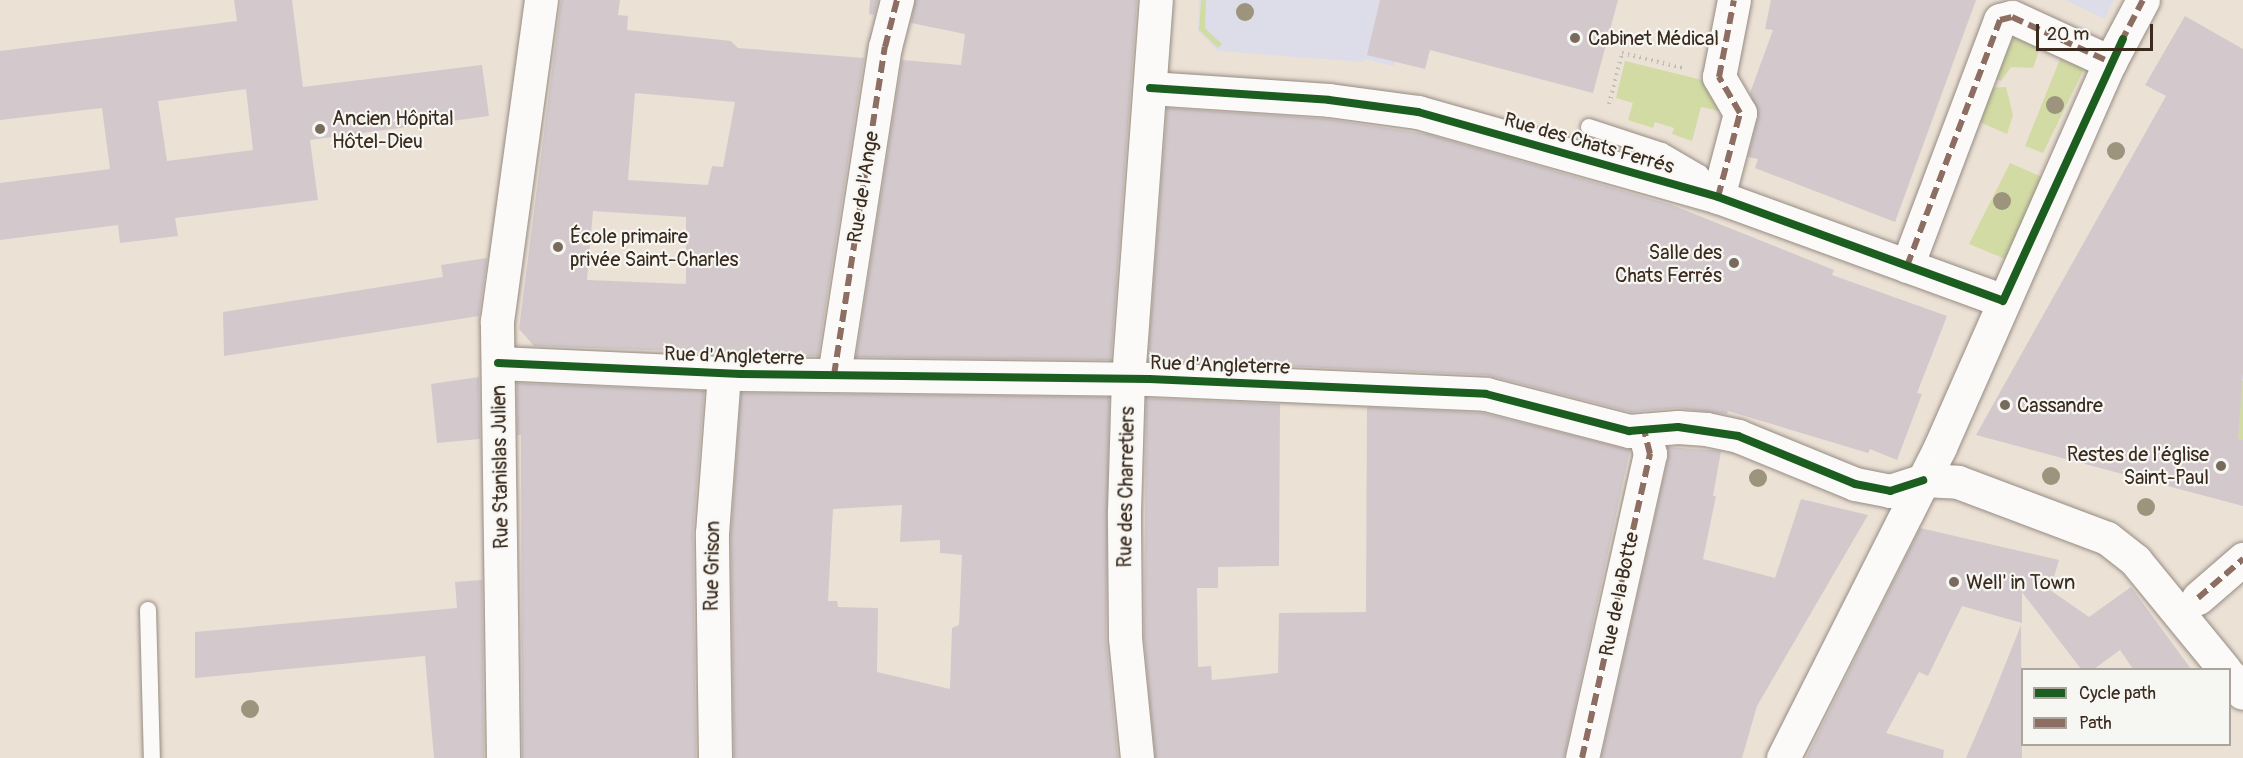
<!DOCTYPE html>
<html>
<head>
<meta charset="utf-8">
<style>
	body { margin:0 }
	#map { position:relative; width:2243px; height:758px; overflow:hidden; background:#ece1d5; font-family:Pangolin,sans-serif }
	div>[style] { position:absolute }
	[style*='--x'] { left:calc(var(--x)*1px); top:calc(var(--y)*1px); width:calc(var(--w)*1px); rotate:calc(var(--a)*1deg) }
	.built>* { inset:0; background:#dddde9 }
	.green>* { inset:0; background:#d3dba4 }
	.building>* { inset:0; background:#d3c9cc }
	.path>* { height:4px; margin-top:-2px; transform-origin:0; background:repeating-linear-gradient(90deg,#c0bcb8 0 1.5px,transparent 0 6px) }
	.roads { filter:drop-shadow(0 0 2px #958c84) drop-shadow(0 0 2px #958c84) }
	.lane>* { height:16px; margin:-8px; padding:0 8px; transform-origin:8px; border-radius:8px; background:#fcfaf9 }
	.street>* { height:33px; margin:-16.5px; padding:0 16.5px; transform-origin:16.5px; border-radius:16.5px; background:#fcfaf9 }
	.quiet>* { height:6px; margin-top:-3px; transform-origin:0; background:repeating-linear-gradient(90deg,#8d6e63 0 12px,transparent 0 18px) }
	.cycleway>* { height:8px; margin:-4px; padding:0 4px; transform-origin:4px; border-radius:4px; background:#1b5e20 }
	.trees>* { width:18px; height:18px; margin:-9px; border-radius:50%; background:#9d947d }
	.dots>* { width:16px; height:16px; translate:-50% -50%; box-sizing:border-box; border:3px solid #f6f6f2; border-radius:50% }
	span { translate:-50% -50%; white-space:nowrap; text-align:center; line-height:1.15; -webkit-text-stroke:4.5px #f6f6f2; paint-order:stroke }
	.poi-label { font-size:20px; color:#3b2a1e }
	.left { translate:0 -50%; text-align:left }
	.right { translate:-100% -50%; text-align:right }
	.street-label { font-size:20px; color:#3b2a1e }
	.legend { position:absolute; left:2021px; top:668px; width:210px; height:78px; box-sizing:border-box; background:#f6f6f2; border:2px solid #aba49d; margin:0; padding:8px 10px; list-style:none; font-size:18px; color:#3b2a1e }
	.legend li { display:flex; align-items:center; gap:12px; height:30px }
	.legend b { width:30px; border:2px solid #aba49d }
	.scale { position:absolute; left:2036px; top:24px; width:117px; height:27px; box-sizing:border-box; border:3px solid #3b2a1e; border-top:0; padding-left:8px; font-size:18px; line-height:21px; white-space:nowrap; color:#3b2a1e; -webkit-text-stroke:4px #f6f6f2; paint-order:stroke }
</style>
</head>
<body>
<div id="map">
	<div class="built">
		<i style="clip-path:polygon(1199px 0,1407px 0,1394px 66px,1364px 59px,1363px 62px,1218px 51px,1198px 31px)"></i>
		<i style="clip-path:polygon(2065px 0,2114px 0,2105px 19px)"></i>
	</div>
	<div class="green">
		<i style="clip-path:polygon(1201px 0,1206px 0,1205px 28px,1222px 44px,1218px 48px,1199px 30px)"></i>
		<i style="clip-path:polygon(2017px 32px,2042px 42px,2033px 68px,2011px 67px,2001px 81px,1992px 78px)"></i>
		<i style="clip-path:polygon(2062px 54px,2086px 65px,2043px 153px,2025px 146px)"></i>
		<i style="clip-path:polygon(1625px 61px,1706px 81px,1725px 112px,1701px 107px,1692px 141px,1672px 134px,1674px 128px,1655px 122px,1653px 128px,1628px 120px,1633px 103px,1616px 98px)"></i>
		<i style="clip-path:polygon(2006px 87px,2013px 115px,2007px 134px,1973px 119px,1987px 88px)"></i>
		<i style="clip-path:polygon(2010px 163px,2044px 178px,2005px 259px,1969px 244px)"></i>
		<i style="clip-path:polygon(2243px 381px,2243px 440px,2238px 438px,2239px 382px)"></i>
	</div>
	<div class="building">
		<i style="clip-path:polygon(evenodd,234px 0,292px 0,303px 87px,482px 65px,489px 116px,310px 140px,318px 200px,175px 218px,178px 236px,120px 243px,118px 225px,0 240px,0 183px,110px 169px,102px 108px,0 120px,0 51px,237px 21px,234px 0,246px 89px,253px 150px,167px 161px,158px 101px,246px 89px)"></i>
		<i style="clip-path:polygon(evenodd,561px 0,620px 0,618px 15px,628px 16px,627px 30px,731px 41px,738px 48px,864px 58px,818px 356px,534px 346px,519px 329px,561px 0,635px 93px,735px 102px,723px 167px,712px 166px,708px 185px,628px 180px,635px 93px,561px 0,593px 211px,686px 217px,686px 284px,587px 280px,593px 211px)"></i>
		<i style="clip-path:polygon(870px 0,878px 0,874px 15px,869px 14px)"></i>
		<i style="clip-path:polygon(915px 0,1137px 0,1111px 360px,856px 357px,902px 60px,961px 65px,965px 34px,911px 23px)"></i>
		<i style="clip-path:polygon(1380px 0,1618px 0,1593px 93px,1430px 50px,1425px 69px,1367px 55px)"></i>
		<i style="clip-path:polygon(1771px 0,1976px 0,1895px 222px,1755px 168px,1758px 159px,1748px 157px,1758px 117px,1750px 93px,1773px 30px,1765px 29px)"></i>
		<i style="clip-path:polygon(2185px 16px,2243px 49px,2243px 374px,2238px 438px,2243px 440px,2243px 506px,1976px 435px,2166px 96px,2145px 85px)"></i>
		<i style="clip-path:polygon(1167px 108px,1327px 119px,1427px 134px,1672px 205px,1834px 270px,1832px 275px,1947px 316px,1917px 393px,1922px 394px,1897px 460px,1870px 449px,1868px 453px,1728px 411px,1727px 414px,1677px 408px,1631px 412px,1487px 375px,1148px 360px)"></i>
		<i style="clip-path:polygon(487px 258px,479px 316px,224px 356px,223px 312px,443px 277px,441px 265px)"></i>
		<i style="clip-path:polygon(479px 377px,480px 439px,437px 443px,431px 384px)"></i>
		<i style="clip-path:polygon(517px 383px,704px 391px,693px 533px,696px 758px,522px 758px,521px 435px,517px 435px)"></i>
		<i style="clip-path:polygon(evenodd,741px 393px,1109px 397px,1106px 637px,1118px 758px,734px 758px,731px 534px,741px 393px,902px 505px,900px 542px,940px 540px,940px 553px,962px 555px,959px 625px,952px 628px,950px 689px,877px 672px,878px 608px,838px 607px,837px 601px,828px 601px,833px 509px,902px 505px)"></i>
		<i style="clip-path:polygon(1146px 398px,1280px 404px,1279px 566px,1218px 567px,1218px 588px,1197px 588px,1198px 667px,1211px 666px,1212px 680px,1278px 673px,1279px 613px,1366px 612px,1367px 407px,1483px 413px,1630px 450px,1564px 758px,1155px 758px,1144px 636px)"></i>
		<i style="clip-path:polygon(1667px 447px,1721px 451px,1713px 496px,1716px 496px,1703px 559px,1775px 578px,1801px 499px,1868px 515px,1757px 706px,1742px 758px,1601px 758px,1668px 458px)"></i>
		<i style="clip-path:polygon(1920px 528px,2059px 560px,2050px 590px,2089px 617px,2131px 587px,2191px 669px,2133px 669px,2120px 650px,2094px 669px,2081px 669px,2022px 592px,2022px 623px,1962px 606px,1928px 676px,1919px 672px,1886px 733px,1944px 750px,1943px 758px,1806px 758px)"></i>
		<i style="clip-path:polygon(482px 580px,484px 758px,434px 758px,425px 656px,195px 678px,195px 632px,457px 608px,455px 582px)"></i>
		<i style="clip-path:polygon(2021px 625px,2022px 758px,1966px 758px,1991px 700px)"></i>
	</div>
	<div class="path">
		<i style="--x:1609;--y:104;--w:53;--a:-75.7"></i>
		<i style="--x:1622;--y:53;--w:63;--a:13.8"></i>
	</div>
	<div class="roads">
		<div class="lane">
			<i style="--x:1589;--y:127;--w:77;--a:18.2"></i>
			<i style="--x:1662;--y:151;--w:44;--a:30.1"></i>
			<i style="--x:1700;--y:173;--w:26;--a:51"></i>
			<i style="--x:148;--y:610;--w:148;--a:88.5"></i>
		</div>
		<div class="street">
			<i style="--x:1150;--y:88;--w:179;--a:3.8"></i>
			<i style="--x:1329;--y:100;--w:90;--a:7.7"></i>
			<i style="--x:1418;--y:112;--w:312;--a:15.8"></i>
			<i style="--x:1718;--y:197;--w:303;--a:20"></i>
			<i style="--x:1718;--y:197;--w:87;--a:-75.3"></i>
			<i style="--x:1740;--y:113;--w:42;--a:-120.3"></i>
			<i style="--x:1719;--y:77;--w:78;--a:-79"></i>
			<i style="--x:1907;--y:266;--w:263;--a:-69.3"></i>
			<i style="--x:2000;--y:20;--w:12;--a:-14"></i>
			<i style="--x:2012;--y:17;--w:108;--a:24.7"></i>
			<i style="--x:498;--y:363;--w:243;--a:2.6"></i>
			<i style="--x:741;--y:374;--w:408;--a:0.7"></i>
			<i style="--x:1149;--y:379;--w:337;--a:2.5"></i>
			<i style="--x:1486;--y:394;--w:148;--a:14.5"></i>
			<i style="--x:1629;--y:431;--w:49;--a:-4.7"></i>
			<i style="--x:1678;--y:427;--w:28;--a:4"></i>
			<i style="--x:1706;--y:429;--w:33;--a:12"></i>
			<i style="--x:1738;--y:436;--w:126;--a:22.3"></i>
			<i style="--x:1855;--y:484;--w:36;--a:11"></i>
			<i style="--x:1890;--y:491;--w:35;--a:-18"></i>
			<i style="--x:1923;--y:480;--w:35;--a:3"></i>
			<i style="--x:1958;--y:482;--w:159;--a:20.6"></i>
			<i style="--x:2107;--y:538;--w:36;--a:38"></i>
			<i style="--x:2135;--y:560;--w:142;--a:50.7"></i>
			<i style="--x:834;--y:375;--w:332;--a:-81.2"></i>
			<i style="--x:885;--y:47;--w:49;--a:-75.7"></i>
			<i style="--x:2198;--y:598;--w:60;--a:-40.9"></i>
			<i style="--x:2230;--y:676;--w:21;--a:53"></i>
			<i style="--x:503;--y:758;--w:437;--a:-90.8"></i>
			<i style="--x:497;--y:321;--w:324;--a:-82.2"></i>
			<i style="--x:715;--y:758;--w:225;--a:-90.8"></i>
			<i style="--x:712;--y:533;--w:159;--a:-85.7"></i>
			<i style="--x:1137;--y:758;--w:122;--a:-95.7"></i>
			<i style="--x:1125;--y:637;--w:126;--a:-90.5"></i>
			<i style="--x:1124;--y:511;--w:132;--a:-88.3"></i>
			<i style="--x:1128;--y:379;--w:380;--a:-85.8"></i>
			<i style="--x:1582;--y:758;--w:312;--a:-77.4"></i>
			<i style="--x:1650;--y:454;--w:25;--a:-104"></i>
			<i style="--x:1783;--y:758;--w:348;--a:-63.2"></i>
			<i style="--x:1940;--y:447;--w:421;--a:-66.2"></i>
			<i style="--x:2110;--y:62;--w:70;--a:-62"></i>
		</div>
	</div>
	<div class="quiet">
		<i style="--x:2121;--y:42;--w:47;--a:-62.4"></i>
		<i style="--x:1718;--y:197;--w:87;--a:-75.3"></i>
		<i style="--x:1740;--y:113;--w:42;--a:-120.3"></i>
		<i style="--x:1719;--y:77;--w:78;--a:-79"></i>
		<i style="--x:1907;--y:266;--w:263;--a:-69.3"></i>
		<i style="--x:2000;--y:20;--w:12;--a:-14"></i>
		<i style="--x:2012;--y:17;--w:108;--a:24.7"></i>
		<i style="--x:834;--y:375;--w:332;--a:-81.2"></i>
		<i style="--x:885;--y:47;--w:49;--a:-75.7"></i>
		<i style="--x:2198;--y:598;--w:60;--a:-40.9"></i>
		<i style="--x:1582;--y:758;--w:312;--a:-77.4"></i>
		<i style="--x:1650;--y:454;--w:25;--a:-104"></i>
	</div>
	<div class="cycleway">
		<i style="--x:1150;--y:88;--w:179;--a:3.8"></i>
		<i style="--x:1329;--y:100;--w:90;--a:7.7"></i>
		<i style="--x:1418;--y:112;--w:312;--a:15.8"></i>
		<i style="--x:1718;--y:197;--w:303;--a:20"></i>
		<i style="--x:2003;--y:301;--w:288;--a:-65.4"></i>
		<i style="--x:498;--y:363;--w:243;--a:2.6"></i>
		<i style="--x:741;--y:374;--w:408;--a:0.7"></i>
		<i style="--x:1149;--y:379;--w:337;--a:2.5"></i>
		<i style="--x:1486;--y:394;--w:148;--a:14.5"></i>
		<i style="--x:1629;--y:431;--w:49;--a:-4.7"></i>
		<i style="--x:1678;--y:427;--w:61;--a:8.5"></i>
		<i style="--x:1738;--y:436;--w:126;--a:22.3"></i>
		<i style="--x:1855;--y:484;--w:36;--a:11"></i>
		<i style="--x:1890;--y:491;--w:35;--a:-18"></i>
	</div>
	<div class="trees">
		<i style="left:1245px;top:12px"></i>
		<i style="left:2055px;top:105px"></i>
		<i style="left:2116px;top:151px"></i>
		<i style="left:2002px;top:201px"></i>
		<i style="left:2051px;top:476px"></i>
		<i style="left:1758px;top:478px"></i>
		<i style="left:2146px;top:507px"></i>
		<i style="left:250px;top:709px"></i>
	</div>
	<div class="dots">
		<i style="left:1575px;top:38px;background:#796a5e"></i>
		<i style="left:320px;top:129px;background:#796a5e"></i>
		<i style="left:558px;top:247px;background:#796a5e"></i>
		<i style="left:1734px;top:263px;background:#796a5e"></i>
		<i style="left:2005px;top:405px;background:#796a5e"></i>
		<i style="left:2221px;top:466px;background:#796a5e"></i>
		<i style="left:1954px;top:582px;background:#796a5e"></i>
	</div>
	<div class="poi-label">
		<span class="left" style="left:1588px;top:38px">Cabinet Médical</span>
		<span class="left" style="left:332px;top:130px">Ancien Hôpital<br>Hôtel-Dieu</span>
		<span class="left" style="left:570px;top:248px">École primaire<br>privée Saint-Charles</span>
		<span class="right" style="left:1722px;top:264px">Salle des<br>Chats Ferrés</span>
		<span class="left" style="left:2017px;top:405px">Cassandre</span>
		<span class="right" style="left:2209px;top:466px">Restes de l'église<br>Saint-Paul</span>
		<span class="left" style="left:1966px;top:582px">Well' in Town</span>
	</div>
	<div class="street-label">
		<span style="left:1589px;top:143px;rotate:16deg">Rue des Chats Ferrés</span>
		<span style="left:863px;top:187px;rotate:-81deg">Rue de l'Ange</span>
		<span style="left:734px;top:356px;rotate:2deg">Rue d'Angleterre</span>
		<span style="left:1220px;top:365px;rotate:2deg">Rue d'Angleterre</span>
		<span style="left:500px;top:467px;rotate:-91deg">Rue Stanislas Julien</span>
		<span style="left:1126px;top:487px;rotate:-89deg">Rue des Charretiers</span>
		<span style="left:712px;top:566px;rotate:-89deg">Rue Grison</span>
		<span style="left:1619px;top:594px;rotate:-78deg">Rue de la Botte</span>
	</div>
	<ul class="legend">
	<li><b style="height:8px;background:#1b5e20"></b>Cycle path</li>
	<li><b style="height:8px;background:#8d6e63"></b>Path</li>
	</ul>
	<div class="scale">20 m</div>
</div>
</body>
</html>
